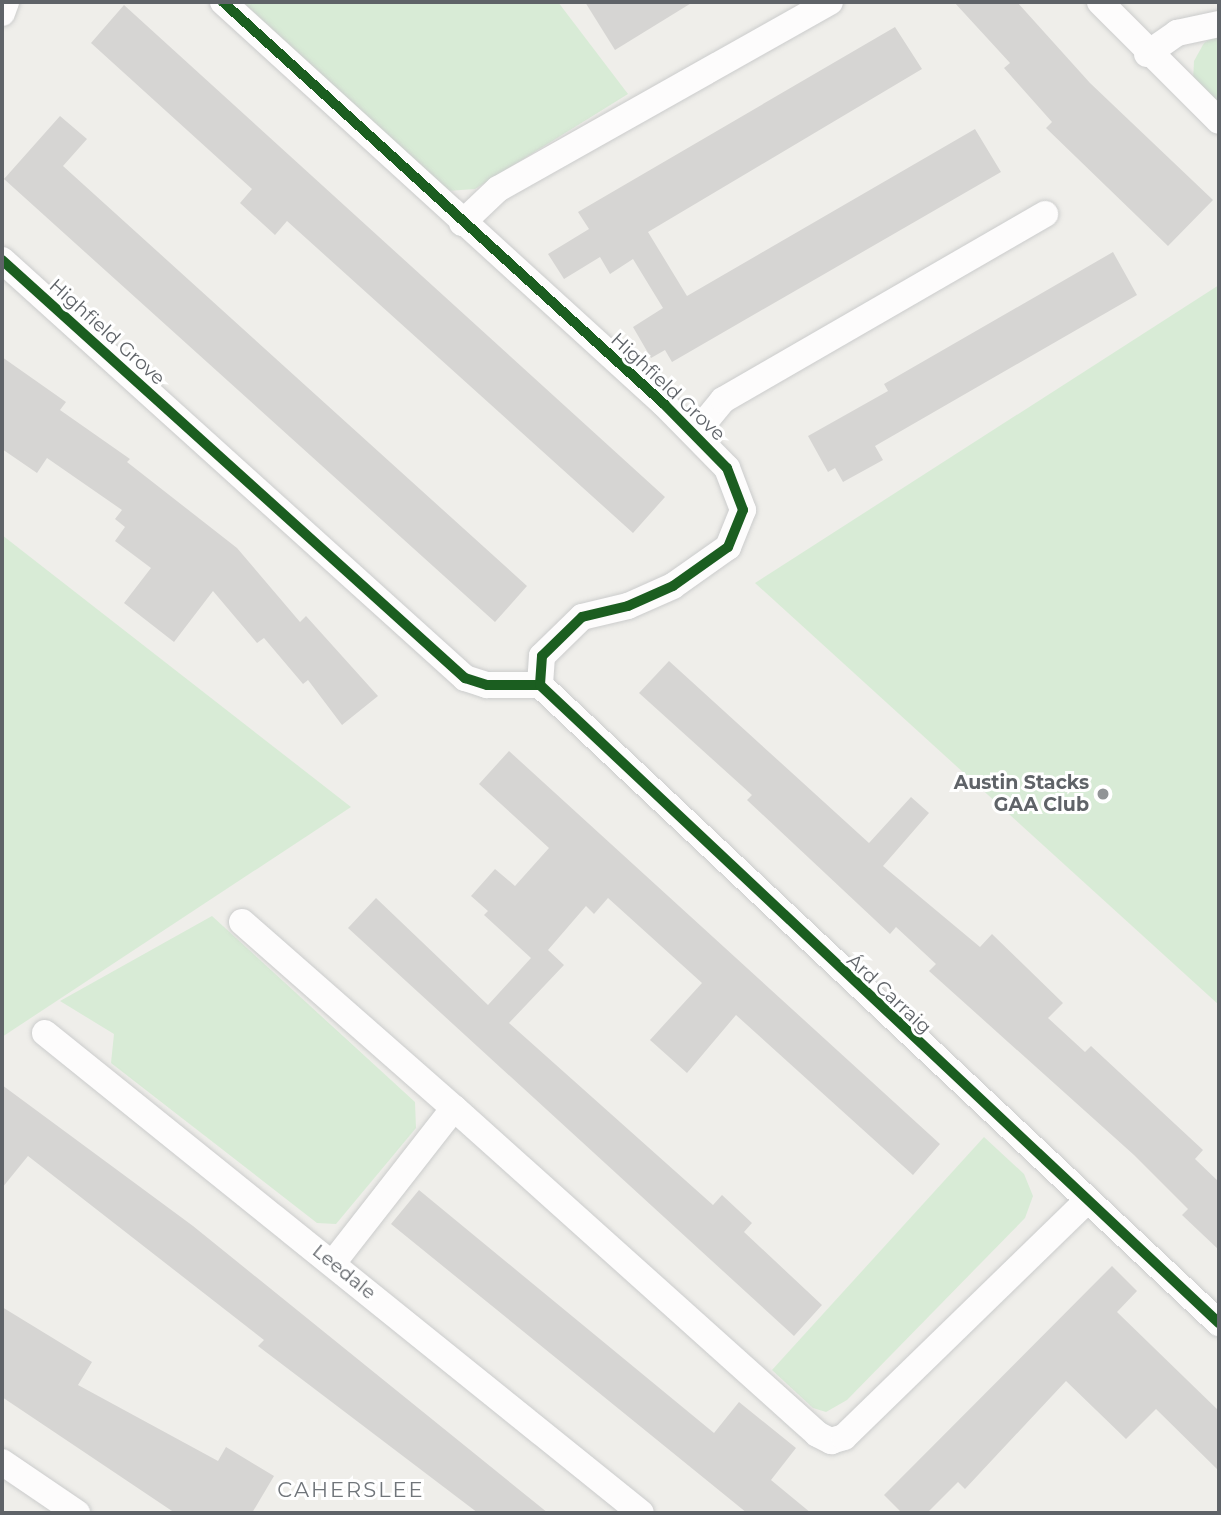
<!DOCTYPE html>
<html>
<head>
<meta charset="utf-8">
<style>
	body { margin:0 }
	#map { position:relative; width:1221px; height:1515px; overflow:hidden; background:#efeeea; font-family:Montserrat,sans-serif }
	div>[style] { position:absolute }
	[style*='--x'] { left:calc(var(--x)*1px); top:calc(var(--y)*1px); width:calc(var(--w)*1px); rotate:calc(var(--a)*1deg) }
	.green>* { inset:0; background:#d8ebd6 }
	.building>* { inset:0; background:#d6d5d3 }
	.roads { filter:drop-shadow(0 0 2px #cbcccc) drop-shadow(0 0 2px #cbcccc) }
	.street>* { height:26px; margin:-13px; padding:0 13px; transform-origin:13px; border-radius:13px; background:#fdfcfc }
	.cycleway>* { height:10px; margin:-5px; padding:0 5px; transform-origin:5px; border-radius:5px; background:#1b5e20 }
	.dots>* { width:19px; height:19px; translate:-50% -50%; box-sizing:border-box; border:4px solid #fff; border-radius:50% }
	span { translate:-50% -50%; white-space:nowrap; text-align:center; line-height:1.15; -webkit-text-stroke:6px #fff; paint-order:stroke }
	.street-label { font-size:19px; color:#5f6368 }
	.poi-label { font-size:19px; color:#5f6368; font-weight:700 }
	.right { translate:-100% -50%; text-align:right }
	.neighbourhood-label { font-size:21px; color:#70757a; letter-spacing:2px }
	.frame { position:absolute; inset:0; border:4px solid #5f6368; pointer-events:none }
</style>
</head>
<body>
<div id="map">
	<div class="green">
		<i style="clip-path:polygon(243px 2px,558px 2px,628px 94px,475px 189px,447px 191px)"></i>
		<i style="clip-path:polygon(1219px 34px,1219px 105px,1193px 81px,1194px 61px,1204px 43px)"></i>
		<i style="clip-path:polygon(1219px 285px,1219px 1005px,755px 583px)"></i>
		<i style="clip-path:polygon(2px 535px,351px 807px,2px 1037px)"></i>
		<i style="clip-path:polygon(212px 916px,415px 1102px,416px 1128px,336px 1224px,317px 1223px,111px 1063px,114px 1034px,60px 1001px)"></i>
		<i style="clip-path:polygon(984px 1137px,1024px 1174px,1033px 1196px,1025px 1218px,847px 1400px,826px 1412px,813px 1408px,772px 1370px)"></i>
	</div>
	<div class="building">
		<i style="clip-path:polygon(585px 2px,693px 2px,615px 50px)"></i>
		<i style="clip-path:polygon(954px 2px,1017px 2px,1090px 83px,1213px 200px,1168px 246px,1046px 128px,1052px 122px,1004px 68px,1010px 63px)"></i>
		<i style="clip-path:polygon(124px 5px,665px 497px,633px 533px,287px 221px,275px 235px,240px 203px,252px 189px,91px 43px)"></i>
		<i style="clip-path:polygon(895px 27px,922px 69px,648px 232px,687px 296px,975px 129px,1001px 172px,672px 362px,665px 350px,651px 358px,633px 327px,663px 308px,633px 259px,610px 274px,600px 257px,564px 279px,548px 254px,589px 229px,578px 212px)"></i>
		<i style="clip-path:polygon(60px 116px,87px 139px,63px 166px,527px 586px,495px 622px,4px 179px)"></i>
		<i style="clip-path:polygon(1113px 252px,1137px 295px,875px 446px,883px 460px,843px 482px,835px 468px,828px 472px,808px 436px,888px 391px,884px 384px)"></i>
		<i style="clip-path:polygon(2px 357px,66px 402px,60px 410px,130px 459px,127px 462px,237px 548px,300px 622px,306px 616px,378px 696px,342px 725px,308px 680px,303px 684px,264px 638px,257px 643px,213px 591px,174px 642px,124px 603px,151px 568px,115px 541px,125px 527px,115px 519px,122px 510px,47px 458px,37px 473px,2px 449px)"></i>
		<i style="clip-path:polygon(669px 661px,869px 843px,911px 797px,929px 813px,883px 866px,980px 947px,992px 934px,1063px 1003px,1048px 1018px,1085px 1052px,1091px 1046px,1203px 1150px,1195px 1159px,1219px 1182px,1219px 1250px,1182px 1215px,1188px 1209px,1134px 1155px,929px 971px,936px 964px,896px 927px,890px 934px,747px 800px,752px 795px,639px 693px)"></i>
		<i style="clip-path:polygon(509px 751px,940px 1144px,913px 1175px,736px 1015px,687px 1073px,650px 1040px,702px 983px,608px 898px,594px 914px,586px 906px,548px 950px,564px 965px,509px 1023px,713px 1205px,722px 1195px,752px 1223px,744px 1232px,822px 1305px,794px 1336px,348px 928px,376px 898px,488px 1005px,531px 958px,484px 915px,488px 911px,471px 896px,495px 869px,515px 886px,549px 848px,479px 784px)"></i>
		<i style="clip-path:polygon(2px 1085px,193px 1226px,548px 1513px,478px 1513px,258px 1346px,264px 1340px,28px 1156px,2px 1188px)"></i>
		<i style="clip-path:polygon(419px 1190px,714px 1433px,739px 1402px,796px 1448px,771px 1480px,811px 1513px,747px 1513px,391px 1224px)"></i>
		<i style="clip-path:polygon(1112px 1266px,1137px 1291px,1117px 1312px,1219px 1411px,1219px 1471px,1156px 1409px,1126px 1439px,1066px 1381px,965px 1489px,958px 1482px,927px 1513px,902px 1513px,884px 1495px)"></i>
		<i style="clip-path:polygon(2px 1307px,92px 1362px,78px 1385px,218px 1461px,226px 1447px,274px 1476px,252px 1513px,175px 1513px,2px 1397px)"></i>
	</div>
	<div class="roads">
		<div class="street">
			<i style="--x:223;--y:2;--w:597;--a:42.35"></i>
			<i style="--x:664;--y:404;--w:90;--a:45.5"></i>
			<i style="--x:727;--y:468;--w:45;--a:69.1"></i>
			<i style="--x:743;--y:510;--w:40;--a:112"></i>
			<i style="--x:728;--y:547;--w:67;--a:144.7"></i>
			<i style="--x:673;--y:586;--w:49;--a:156"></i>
			<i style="--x:628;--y:606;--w:47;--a:166.6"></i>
			<i style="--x:582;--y:617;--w:56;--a:135.7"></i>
			<i style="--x:542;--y:656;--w:29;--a:94"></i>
			<i style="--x:1100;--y:2;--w:168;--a:45"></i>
			<i style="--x:2;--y:13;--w:12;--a:-70"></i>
			<i style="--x:1147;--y:54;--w:37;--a:-35"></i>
			<i style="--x:1177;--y:33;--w:43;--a:-12.1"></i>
			<i style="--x:462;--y:223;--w:50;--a:-43.4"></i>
			<i style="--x:498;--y:189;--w:381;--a:-29.4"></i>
			<i style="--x:2;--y:260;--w:624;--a:42.08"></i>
			<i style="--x:465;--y:678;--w:23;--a:18"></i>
			<i style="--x:487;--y:685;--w:53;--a:0"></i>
			<i style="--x:695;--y:434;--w:44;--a:-50.5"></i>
			<i style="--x:723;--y:400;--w:372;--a:-30"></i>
			<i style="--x:540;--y:685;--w:932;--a:43.22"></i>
			<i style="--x:242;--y:922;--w:282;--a:41.3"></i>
			<i style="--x:454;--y:1108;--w:197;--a:128"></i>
			<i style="--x:45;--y:1033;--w:765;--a:38.85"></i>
			<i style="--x:454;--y:1108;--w:488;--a:41.9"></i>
			<i style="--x:817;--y:1434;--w:16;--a:27"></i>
			<i style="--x:831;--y:1441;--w:14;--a:-17"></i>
			<i style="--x:844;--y:1437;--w:337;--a:-44.2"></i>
			<i style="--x:2;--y:1462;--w:91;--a:34.2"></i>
		</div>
	</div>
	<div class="cycleway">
		<i style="--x:223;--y:2;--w:597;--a:42.35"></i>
		<i style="--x:664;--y:404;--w:90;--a:45.5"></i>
		<i style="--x:727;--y:468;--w:45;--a:69.1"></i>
		<i style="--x:743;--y:510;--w:40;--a:112"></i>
		<i style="--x:728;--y:547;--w:67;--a:144.7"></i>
		<i style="--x:673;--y:586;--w:49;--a:156"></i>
		<i style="--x:628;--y:606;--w:47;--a:166.6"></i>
		<i style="--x:582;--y:617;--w:56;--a:135.7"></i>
		<i style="--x:542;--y:656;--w:29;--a:94"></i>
		<i style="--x:2;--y:260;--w:624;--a:42.08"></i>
		<i style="--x:465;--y:678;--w:23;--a:18"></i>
		<i style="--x:487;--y:685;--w:53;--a:0"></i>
		<i style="--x:540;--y:685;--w:932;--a:43.22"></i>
	</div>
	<div class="dots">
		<i style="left:1103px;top:794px;background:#919496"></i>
	</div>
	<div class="street-label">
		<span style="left:107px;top:332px;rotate:42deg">Highfield Grove</span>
		<span style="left:668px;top:387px;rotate:43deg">Highfield Grove</span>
		<span style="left:889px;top:994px;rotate:43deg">Árd Carraig</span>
		<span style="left:344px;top:1272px;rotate:39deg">Leedale</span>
	</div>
	<div class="poi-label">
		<span class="right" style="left:1089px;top:794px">Austin Stacks<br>GAA Club</span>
	</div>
	<div class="neighbourhood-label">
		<span style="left:351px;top:1490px">CAHERSLEE</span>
	</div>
	<div class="frame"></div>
</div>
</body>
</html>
